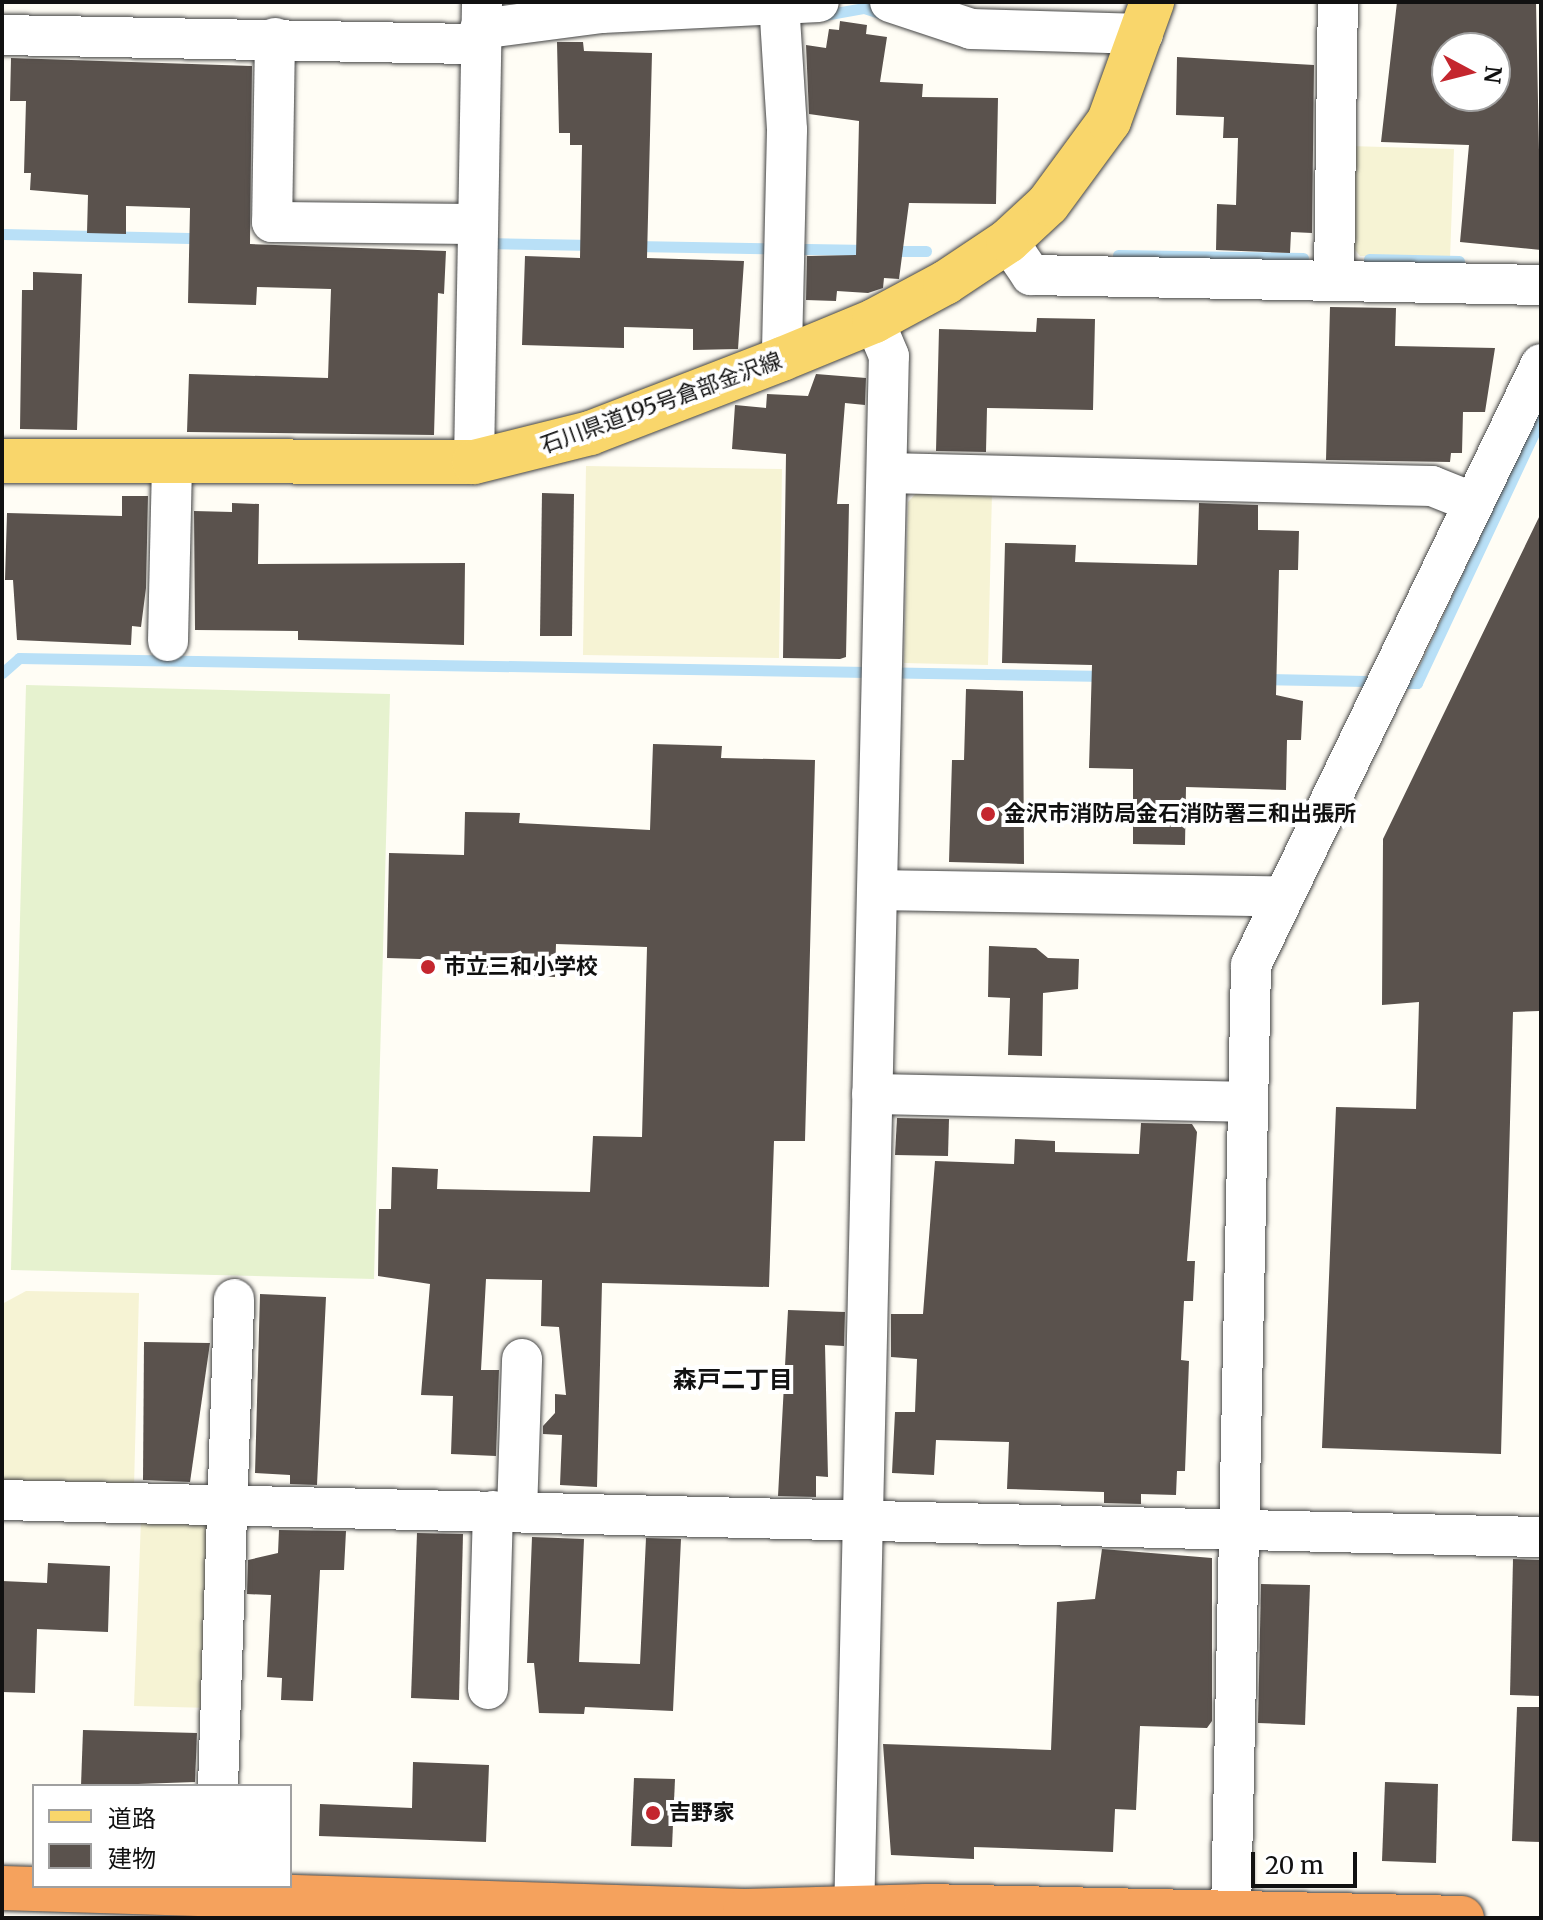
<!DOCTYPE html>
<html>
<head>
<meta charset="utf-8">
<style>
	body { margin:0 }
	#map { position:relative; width:1543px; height:1920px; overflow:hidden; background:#fffdf5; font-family:Merriweather,"Noto Sans JP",serif }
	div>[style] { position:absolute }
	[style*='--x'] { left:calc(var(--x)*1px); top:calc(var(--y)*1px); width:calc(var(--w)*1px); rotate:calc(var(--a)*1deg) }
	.farmland>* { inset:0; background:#f6f3d4 }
	.pitch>* { inset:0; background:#e6f2cf }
	.stream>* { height:11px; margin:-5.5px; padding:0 5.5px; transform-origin:5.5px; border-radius:5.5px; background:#b9e0f7 }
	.building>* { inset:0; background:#5a524d }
	.roads { filter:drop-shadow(0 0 2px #444) drop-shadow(0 0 2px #444) }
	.minor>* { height:40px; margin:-20px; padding:0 20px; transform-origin:20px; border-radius:20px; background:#fff }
	.major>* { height:44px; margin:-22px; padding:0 22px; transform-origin:22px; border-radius:22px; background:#f9d66b }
	.highway>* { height:44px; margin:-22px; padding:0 22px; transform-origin:22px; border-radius:22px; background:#f5a25d }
	.dots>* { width:22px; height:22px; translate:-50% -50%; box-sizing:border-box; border:4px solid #fff; border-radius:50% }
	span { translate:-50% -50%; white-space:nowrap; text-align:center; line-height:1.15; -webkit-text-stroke:8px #fff; paint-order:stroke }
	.street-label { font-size:22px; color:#111 }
	.poi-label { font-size:22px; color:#111; font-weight:700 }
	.left { translate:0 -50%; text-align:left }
	.neighbourhood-label { font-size:24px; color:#111; font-weight:700 }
	.frame { position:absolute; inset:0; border:4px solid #111; pointer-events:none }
	.legend { position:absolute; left:32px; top:1784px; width:260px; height:104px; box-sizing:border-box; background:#fff; border:2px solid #a0a0a0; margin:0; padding:10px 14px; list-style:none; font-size:24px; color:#111 }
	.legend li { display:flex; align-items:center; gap:16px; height:40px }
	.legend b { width:40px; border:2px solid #a0a0a0 }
	.north { position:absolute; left:1431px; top:32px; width:80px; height:80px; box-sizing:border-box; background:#fff; border:2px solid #a0a0a0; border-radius:50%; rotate:97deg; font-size:22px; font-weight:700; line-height:32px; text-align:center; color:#111 }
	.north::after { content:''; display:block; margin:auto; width:28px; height:36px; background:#c4262e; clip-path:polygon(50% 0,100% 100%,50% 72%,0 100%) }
	.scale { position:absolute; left:1251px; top:1852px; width:106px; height:36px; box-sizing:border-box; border:4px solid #111; border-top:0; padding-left:10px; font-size:24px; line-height:28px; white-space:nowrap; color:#111; -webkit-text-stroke:6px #fff; paint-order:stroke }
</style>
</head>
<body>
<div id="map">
	<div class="farmland">
		<i style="clip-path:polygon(1349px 146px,1454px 149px,1450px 259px,1360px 256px,1346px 238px)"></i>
		<i style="clip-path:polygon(586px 466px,782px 469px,779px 658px,583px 655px)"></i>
		<i style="clip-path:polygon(919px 490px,992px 492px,988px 665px,904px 663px,908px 502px)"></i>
		<i style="clip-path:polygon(26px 1291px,139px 1293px,134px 1487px,2px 1484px,2px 1304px)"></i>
		<i style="clip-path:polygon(141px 1520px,206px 1522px,217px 1534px,211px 1708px,134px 1706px)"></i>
	</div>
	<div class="pitch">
		<i style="clip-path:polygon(26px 685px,390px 694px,374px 1279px,11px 1270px)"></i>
	</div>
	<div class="stream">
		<i style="--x:824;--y:15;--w:41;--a:-9.9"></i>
		<i style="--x:864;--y:8;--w:22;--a:18"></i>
		<i style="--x:2;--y:234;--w:199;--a:1.2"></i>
		<i style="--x:483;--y:243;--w:110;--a:1"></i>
		<i style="--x:634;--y:246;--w:235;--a:1"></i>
		<i style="--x:890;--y:251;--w:36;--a:0"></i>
		<i style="--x:1118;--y:255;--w:185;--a:0.9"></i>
		<i style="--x:1369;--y:259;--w:90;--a:1.3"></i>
		<i style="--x:2;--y:673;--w:23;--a:-41"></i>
		<i style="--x:19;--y:658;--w:1087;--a:0.95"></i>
		<i style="--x:1263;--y:679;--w:102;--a:1.1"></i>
		<i style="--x:1407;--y:683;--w:10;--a:0"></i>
		<i style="--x:1417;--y:683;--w:293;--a:-64.9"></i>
	</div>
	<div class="building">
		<i style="clip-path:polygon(evenodd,1397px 2px,1536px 2px,1541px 250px,1460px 242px,1469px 145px,1381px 142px,1397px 2px,1447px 48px,1495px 48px,1495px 96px,1447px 96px,1447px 48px)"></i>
		<i style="clip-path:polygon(840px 21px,867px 25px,866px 34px,887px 37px,880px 82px,923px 84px,922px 97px,998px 98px,996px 204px,909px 203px,899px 279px,884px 278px,883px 288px,868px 293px,837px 291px,836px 301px,806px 300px,807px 256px,856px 255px,859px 121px,809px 114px,806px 45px,826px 48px,829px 29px,839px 30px)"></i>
		<i style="clip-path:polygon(557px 42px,583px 42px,584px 51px,652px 53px,647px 258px,744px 261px,738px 349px,693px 350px,693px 329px,624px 327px,624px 348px,522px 345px,525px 256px,580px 258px,582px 145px,570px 145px,570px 133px,559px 133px)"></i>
		<i style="clip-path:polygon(1177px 57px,1314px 65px,1312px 233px,1291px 232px,1290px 253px,1216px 250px,1217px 204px,1236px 205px,1238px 138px,1223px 138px,1224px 117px,1176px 115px)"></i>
		<i style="clip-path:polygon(11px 58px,252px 66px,250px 244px,446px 251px,444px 294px,438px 293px,434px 435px,187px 432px,189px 374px,328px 378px,331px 289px,257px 287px,256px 305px,188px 303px,190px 208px,126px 206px,126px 234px,87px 233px,88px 195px,30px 190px,31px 173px,24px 173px,26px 101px,10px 101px)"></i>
		<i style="clip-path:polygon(33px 272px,82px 274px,77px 430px,20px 429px,22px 290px,33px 290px)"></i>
		<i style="clip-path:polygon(1330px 307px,1396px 308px,1395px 346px,1495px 348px,1485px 412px,1463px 412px,1462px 453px,1451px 453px,1450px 462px,1326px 460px)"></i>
		<i style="clip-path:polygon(1037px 318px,1095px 319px,1093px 410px,987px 408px,986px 452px,936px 451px,939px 329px,1036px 332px)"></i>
		<i style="clip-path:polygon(816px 374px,866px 378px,865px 405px,845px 403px,837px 504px,849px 504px,846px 657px,840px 659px,783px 658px,786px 454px,732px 449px,735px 405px,766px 408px,767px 394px,808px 396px)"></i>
		<i style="clip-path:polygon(542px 493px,574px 494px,572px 636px,540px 636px)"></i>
		<i style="clip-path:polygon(122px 496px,148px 496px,146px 588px,141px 627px,132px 626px,131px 645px,17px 640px,13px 580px,5px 580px,7px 513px,122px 516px)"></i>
		<i style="clip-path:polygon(232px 503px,259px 504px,258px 564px,465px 563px,464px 645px,298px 640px,298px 631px,195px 630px,194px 511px,232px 512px)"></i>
		<i style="clip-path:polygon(1199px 503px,1258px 505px,1258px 530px,1299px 531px,1298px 570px,1279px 570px,1276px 695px,1303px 701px,1301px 740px,1287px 740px,1286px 790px,1186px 787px,1185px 845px,1133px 844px,1133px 769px,1089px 768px,1092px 665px,1002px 663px,1005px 543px,1076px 545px,1075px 562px,1197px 565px)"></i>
		<i style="clip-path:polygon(1541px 513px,1541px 984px,1539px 1011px,1513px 1012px,1501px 1454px,1322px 1448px,1336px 1107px,1416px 1109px,1419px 1002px,1382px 1005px,1383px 839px)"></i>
		<i style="clip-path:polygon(966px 689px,1023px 691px,1024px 864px,949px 862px,952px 760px,964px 760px)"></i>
		<i style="clip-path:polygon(653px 744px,722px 746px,721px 758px,815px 760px,805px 1141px,774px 1141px,769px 1287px,602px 1283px,597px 1487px,560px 1485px,562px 1435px,543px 1434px,543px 1426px,555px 1413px,555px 1394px,566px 1395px,559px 1327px,541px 1326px,542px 1280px,486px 1279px,481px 1370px,499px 1370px,496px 1456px,451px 1454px,453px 1396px,421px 1395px,430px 1284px,378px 1276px,379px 1209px,391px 1209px,392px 1167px,438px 1169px,437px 1189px,590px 1192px,593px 1136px,642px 1137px,647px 947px,556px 944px,555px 977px,486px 974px,486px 961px,387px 958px,389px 853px,464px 855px,465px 812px,520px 813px,519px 823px,650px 830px)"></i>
		<i style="clip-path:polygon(989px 946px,1036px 948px,1048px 958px,1079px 959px,1078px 989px,1043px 993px,1042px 1056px,1008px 1055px,1010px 998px,988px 997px)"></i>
		<i style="clip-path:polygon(897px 1118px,949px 1119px,948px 1156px,895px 1155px)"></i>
		<i style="clip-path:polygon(1141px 1123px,1192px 1124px,1197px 1132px,1187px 1261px,1195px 1261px,1193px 1301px,1184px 1301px,1181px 1360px,1189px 1361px,1185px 1471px,1177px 1471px,1176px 1495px,1141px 1494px,1141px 1504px,1104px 1503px,1104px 1492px,1007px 1489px,1009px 1442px,936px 1440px,934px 1475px,892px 1473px,895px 1412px,915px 1412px,917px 1359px,891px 1357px,891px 1314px,923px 1314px,935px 1161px,1014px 1164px,1015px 1139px,1055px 1141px,1055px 1152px,1139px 1154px)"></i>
		<i style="clip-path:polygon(260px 1294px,326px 1297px,317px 1485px,290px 1484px,290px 1475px,255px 1473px)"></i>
		<i style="clip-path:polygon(788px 1310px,845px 1312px,844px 1346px,825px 1345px,828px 1477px,816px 1476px,816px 1497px,778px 1496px)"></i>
		<i style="clip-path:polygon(144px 1342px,210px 1343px,190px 1482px,143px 1480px)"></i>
		<i style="clip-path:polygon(279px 1530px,346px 1531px,344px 1570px,320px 1570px,313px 1701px,281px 1700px,282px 1678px,267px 1677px,271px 1595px,247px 1594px,248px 1560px,278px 1553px)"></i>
		<i style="clip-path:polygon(417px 1533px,463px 1534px,459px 1700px,411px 1698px)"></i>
		<i style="clip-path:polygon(532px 1537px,584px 1539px,579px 1662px,640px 1664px,646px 1538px,681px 1539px,673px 1711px,585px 1707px,584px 1714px,539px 1713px,534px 1663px,527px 1663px)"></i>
		<i style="clip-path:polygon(1102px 1549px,1212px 1558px,1212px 1721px,1207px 1728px,1140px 1726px,1136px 1810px,1115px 1809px,1113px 1852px,974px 1847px,974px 1859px,891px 1855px,883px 1744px,1051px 1750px,1057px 1602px,1095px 1599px)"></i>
		<i style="clip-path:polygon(1513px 1559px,1541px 1560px,1541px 1696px,1510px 1695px)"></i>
		<i style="clip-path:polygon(48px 1563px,110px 1566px,108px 1632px,37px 1629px,35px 1693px,2px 1692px,2px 1581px,47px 1583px)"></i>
		<i style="clip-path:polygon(1261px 1584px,1310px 1585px,1305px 1725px,1258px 1723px)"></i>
		<i style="clip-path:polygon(1517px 1707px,1541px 1707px,1541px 1842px,1512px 1841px)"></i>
		<i style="clip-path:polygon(83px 1730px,197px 1733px,195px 1782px,81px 1786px)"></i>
		<i style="clip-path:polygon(413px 1762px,489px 1765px,486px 1842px,319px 1836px,320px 1804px,412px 1808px)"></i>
		<i style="clip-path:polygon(634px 1778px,675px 1779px,672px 1847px,631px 1846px)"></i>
		<i style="clip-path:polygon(1385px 1782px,1438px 1784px,1436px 1863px,1382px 1861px)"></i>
	</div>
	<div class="roads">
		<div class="minor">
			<i style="--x:779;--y:2;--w:128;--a:86.4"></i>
			<i style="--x:787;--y:130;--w:229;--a:91.3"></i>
			<i style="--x:890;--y:2;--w:85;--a:18.4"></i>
			<i style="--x:971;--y:29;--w:172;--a:1.7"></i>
			<i style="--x:480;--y:29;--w:123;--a:-7.5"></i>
			<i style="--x:602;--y:13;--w:217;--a:-2.9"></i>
			<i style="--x:2;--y:35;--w:477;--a:1.1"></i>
			<i style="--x:275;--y:38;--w:184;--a:90.9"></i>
			<i style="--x:272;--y:222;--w:205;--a:0.6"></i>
			<i style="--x:1008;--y:241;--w:41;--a:55.9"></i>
			<i style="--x:1031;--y:275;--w:510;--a:1.12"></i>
			<i style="--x:1334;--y:279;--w:277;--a:-89.2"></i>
			<i style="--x:474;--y:462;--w:460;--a:-89"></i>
			<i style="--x:887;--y:473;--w:545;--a:1.37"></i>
			<i style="--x:1432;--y:486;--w:43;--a:21.8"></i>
			<i style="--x:168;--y:641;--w:178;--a:-88.7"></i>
			<i style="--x:878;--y:890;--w:402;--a:0.9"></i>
			<i style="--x:872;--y:1094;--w:373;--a:1.2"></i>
			<i style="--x:2;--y:1500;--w:1539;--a:1.38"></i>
			<i style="--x:517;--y:1512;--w:153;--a:-88.1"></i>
			<i style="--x:488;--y:1689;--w:178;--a:-88.4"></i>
			<i style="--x:218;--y:1786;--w:487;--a:-88.1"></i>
			<i style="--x:1231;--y:1913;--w:948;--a:-88.79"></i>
			<i style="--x:1251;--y:965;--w:667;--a:-64.24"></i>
			<i style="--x:854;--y:1918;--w:1562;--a:-88.72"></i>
			<i style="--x:889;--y:356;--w:38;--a:-113"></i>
		</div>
		<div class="major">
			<i style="--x:2;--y:461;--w:472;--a:0.1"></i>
			<i style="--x:474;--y:462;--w:120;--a:-14"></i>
			<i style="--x:590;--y:433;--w:206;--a:-21.1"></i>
			<i style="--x:782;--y:359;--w:100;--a:-22.4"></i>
			<i style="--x:874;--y:321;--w:81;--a:-28.2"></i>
			<i style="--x:945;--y:283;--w:76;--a:-33.7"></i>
			<i style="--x:1008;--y:241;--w:54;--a:-42.8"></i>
			<i style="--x:1048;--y:204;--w:103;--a:-53.7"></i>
			<i style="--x:1109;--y:121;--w:127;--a:-70.1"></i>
		</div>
		<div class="highway">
			<i style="--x:2;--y:1888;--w:743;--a:1.77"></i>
			<i style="--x:745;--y:1911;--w:181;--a:-1.6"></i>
			<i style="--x:926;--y:1906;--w:536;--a:1.28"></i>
		</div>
	</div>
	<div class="dots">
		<i style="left:988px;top:814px;background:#c4262e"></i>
		<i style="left:428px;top:967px;background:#c4262e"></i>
		<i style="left:653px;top:1813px;background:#c4262e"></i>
	</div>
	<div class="street-label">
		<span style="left:661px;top:403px;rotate:-20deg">石川県道195号倉部金沢線</span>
	</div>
	<div class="poi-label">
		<span class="left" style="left:1004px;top:814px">金沢市消防局金石消防署三和出張所</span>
		<span class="left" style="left:444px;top:967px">市立三和小学校</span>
		<span class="left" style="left:669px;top:1813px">吉野家</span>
	</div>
	<div class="neighbourhood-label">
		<span style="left:733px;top:1380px">森戸二丁目</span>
	</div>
	<div class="frame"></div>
	<ul class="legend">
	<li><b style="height:10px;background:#f9d66b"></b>道路</li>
	<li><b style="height:22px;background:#5a524d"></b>建物</li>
	</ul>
	<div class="north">N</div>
	<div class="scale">20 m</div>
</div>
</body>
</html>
